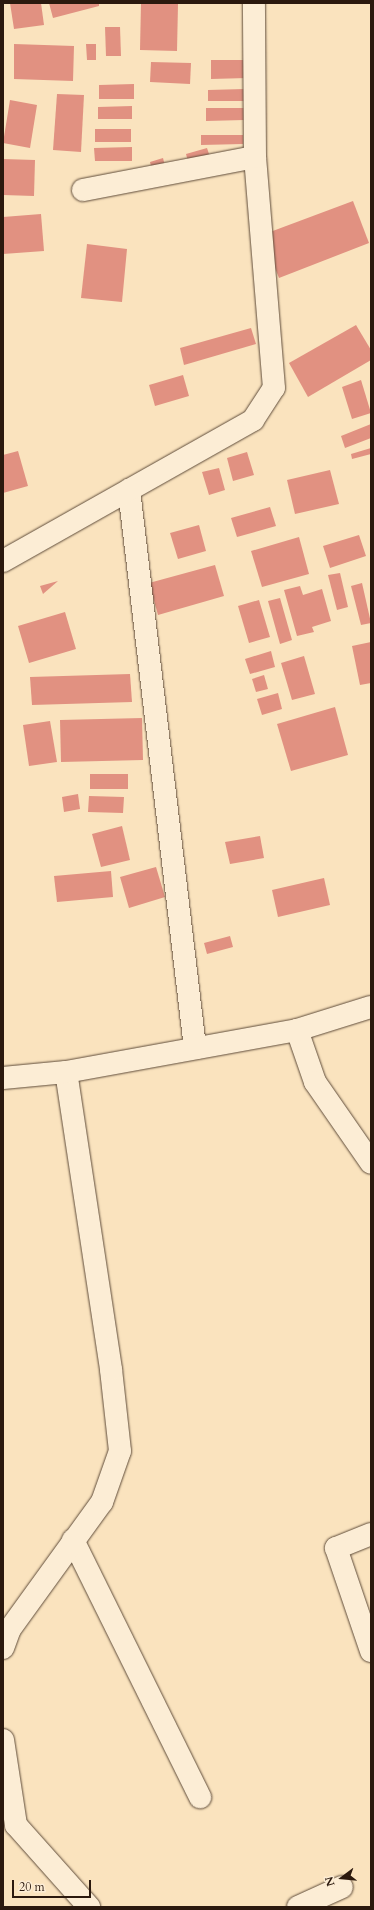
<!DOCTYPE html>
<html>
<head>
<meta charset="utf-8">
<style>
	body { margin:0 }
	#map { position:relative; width:374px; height:1910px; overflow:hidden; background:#fae3be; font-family:Cardo,serif }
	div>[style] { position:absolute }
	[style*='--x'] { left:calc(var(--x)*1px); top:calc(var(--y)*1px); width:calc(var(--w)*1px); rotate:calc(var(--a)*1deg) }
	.building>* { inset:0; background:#e19181 }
	.roads { filter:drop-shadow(0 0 1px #5f4c3a) drop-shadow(0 0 1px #5f4c3a) }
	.minor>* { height:22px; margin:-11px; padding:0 11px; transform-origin:11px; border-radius:11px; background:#fcedd5 }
	.tertiary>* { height:22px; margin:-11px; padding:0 11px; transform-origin:11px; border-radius:11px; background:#fcedd5 }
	span { translate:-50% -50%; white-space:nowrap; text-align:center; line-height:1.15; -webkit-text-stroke:3px #fcedd5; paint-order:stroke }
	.frame { position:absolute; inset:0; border:4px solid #2b190e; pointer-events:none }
	.north { position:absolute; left:322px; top:1858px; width:40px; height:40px; -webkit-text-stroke:3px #fcedd5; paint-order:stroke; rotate:254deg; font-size:11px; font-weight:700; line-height:16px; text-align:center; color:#2b190e }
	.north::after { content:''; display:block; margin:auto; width:14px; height:18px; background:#2b190e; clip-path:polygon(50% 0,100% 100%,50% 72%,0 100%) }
	.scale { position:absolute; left:12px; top:1880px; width:79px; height:18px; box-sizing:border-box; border:2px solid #2b190e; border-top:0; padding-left:5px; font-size:12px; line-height:14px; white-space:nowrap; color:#2b190e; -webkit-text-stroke:3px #fcedd5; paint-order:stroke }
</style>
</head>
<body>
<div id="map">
	<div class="building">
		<i style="clip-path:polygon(10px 3px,41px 3px,44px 25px,14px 29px)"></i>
		<i style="clip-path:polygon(49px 3px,99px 3px,99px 6px,53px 18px)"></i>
		<i style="clip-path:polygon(141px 3px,178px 4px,177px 51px,140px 50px)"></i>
		<i style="clip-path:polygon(105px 27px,120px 27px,121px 56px,106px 56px)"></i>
		<i style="clip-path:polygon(14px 44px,74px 46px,73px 81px,14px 79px)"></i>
		<i style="clip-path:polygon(86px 44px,96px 44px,96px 60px,87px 60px)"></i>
		<i style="clip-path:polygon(211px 60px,247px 60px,247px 78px,211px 79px)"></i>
		<i style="clip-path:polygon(151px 62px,191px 63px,190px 84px,150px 82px)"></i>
		<i style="clip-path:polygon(134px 84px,134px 99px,99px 99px,99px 85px)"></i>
		<i style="clip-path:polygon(244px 89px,244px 101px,208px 101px,208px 90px)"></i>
		<i style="clip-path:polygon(57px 94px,84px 95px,81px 152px,53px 150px)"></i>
		<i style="clip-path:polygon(10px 100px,37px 105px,30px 148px,3px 143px)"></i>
		<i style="clip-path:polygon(132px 106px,132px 119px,98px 119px,98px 107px)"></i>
		<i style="clip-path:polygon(206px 108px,244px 108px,244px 120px,206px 121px)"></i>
		<i style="clip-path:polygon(95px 129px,131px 129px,131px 142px,95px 142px)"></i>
		<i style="clip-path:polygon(201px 135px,243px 135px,243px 144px,201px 145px)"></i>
		<i style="clip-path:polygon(132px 147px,132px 161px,95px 161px,94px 148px)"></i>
		<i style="clip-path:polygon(207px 148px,212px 163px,190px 169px,186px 154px)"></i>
		<i style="clip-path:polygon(163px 158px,166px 170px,153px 174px,150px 162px)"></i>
		<i style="clip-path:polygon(3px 159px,35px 160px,34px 196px,3px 195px)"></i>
		<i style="clip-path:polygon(353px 201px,369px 243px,279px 278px,262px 235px)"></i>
		<i style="clip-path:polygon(41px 214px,44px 251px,3px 254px,3px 217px)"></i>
		<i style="clip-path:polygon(87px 244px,127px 249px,122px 302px,81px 298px)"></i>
		<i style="clip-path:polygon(356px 325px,371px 350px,371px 360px,308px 397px,289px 363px)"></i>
		<i style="clip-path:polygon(251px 328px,256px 344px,184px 365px,180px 348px)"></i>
		<i style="clip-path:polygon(183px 375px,189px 396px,155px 406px,149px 385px)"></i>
		<i style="clip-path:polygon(361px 380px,371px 413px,352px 419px,342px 387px)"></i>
		<i style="clip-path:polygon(371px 424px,371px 438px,345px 448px,341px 436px)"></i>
		<i style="clip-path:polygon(371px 448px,371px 454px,352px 459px,351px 454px)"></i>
		<i style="clip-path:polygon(18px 451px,28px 486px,3px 493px,3px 455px)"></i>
		<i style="clip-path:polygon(247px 452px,254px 475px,233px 481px,227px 458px)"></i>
		<i style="clip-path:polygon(219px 468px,225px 490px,209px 495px,202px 472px)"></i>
		<i style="clip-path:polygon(330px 470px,339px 504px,295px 514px,287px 480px)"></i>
		<i style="clip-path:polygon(270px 507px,276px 526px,237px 537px,231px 518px)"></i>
		<i style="clip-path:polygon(199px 525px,206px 551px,178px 559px,170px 533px)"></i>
		<i style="clip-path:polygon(359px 535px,366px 556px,330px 568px,323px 546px)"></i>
		<i style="clip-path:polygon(299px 537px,309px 574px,262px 587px,251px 551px)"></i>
		<i style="clip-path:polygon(215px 565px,224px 596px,158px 615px,149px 583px)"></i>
		<i style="clip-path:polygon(340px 573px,348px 607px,337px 610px,328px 575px)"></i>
		<i style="clip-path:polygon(58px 581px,43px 594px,40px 586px)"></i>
		<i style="clip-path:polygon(362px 583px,371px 623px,361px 625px,351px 586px)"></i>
		<i style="clip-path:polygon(300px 586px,303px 595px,322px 589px,331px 621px,312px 627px,314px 632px,297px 636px,284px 590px)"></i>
		<i style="clip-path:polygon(280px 598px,292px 640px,280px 644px,268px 601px)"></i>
		<i style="clip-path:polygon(259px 600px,270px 637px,249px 643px,238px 606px)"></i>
		<i style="clip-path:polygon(65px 612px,76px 649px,29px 663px,18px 626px)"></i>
		<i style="clip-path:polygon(371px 642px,371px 683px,360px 685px,352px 646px)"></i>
		<i style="clip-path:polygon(271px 651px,275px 667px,250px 674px,245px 659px)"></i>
		<i style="clip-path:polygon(304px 656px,315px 694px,292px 700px,281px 663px)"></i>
		<i style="clip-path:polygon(130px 674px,132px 702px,32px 705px,30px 677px)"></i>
		<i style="clip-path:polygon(264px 675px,268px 689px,256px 692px,252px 679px)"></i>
		<i style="clip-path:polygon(278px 693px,282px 709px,262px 715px,257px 699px)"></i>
		<i style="clip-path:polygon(335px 707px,348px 755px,291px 771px,277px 724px)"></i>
		<i style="clip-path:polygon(142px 718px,143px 760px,61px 762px,60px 720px)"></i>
		<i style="clip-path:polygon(50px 721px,57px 762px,29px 766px,23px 725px)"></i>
		<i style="clip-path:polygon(90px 774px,128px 774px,128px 789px,90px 789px)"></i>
		<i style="clip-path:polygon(78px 794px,80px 809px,64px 812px,62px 797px)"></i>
		<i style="clip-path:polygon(89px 796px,124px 797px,123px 813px,88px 812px)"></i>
		<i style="clip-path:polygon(122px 826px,130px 860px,101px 867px,92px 834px)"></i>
		<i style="clip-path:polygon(260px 836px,264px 858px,230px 864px,225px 842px)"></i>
		<i style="clip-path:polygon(156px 867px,165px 897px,129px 908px,120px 877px)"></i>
		<i style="clip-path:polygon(111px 871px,113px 897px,57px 902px,54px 876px)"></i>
		<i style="clip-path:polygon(324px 878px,330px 905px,278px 917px,272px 890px)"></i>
		<i style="clip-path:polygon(230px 936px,233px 947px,207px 954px,204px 943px)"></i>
	</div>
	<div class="roads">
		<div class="minor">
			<i style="--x:83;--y:190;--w:175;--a:-10.9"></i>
			<i style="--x:129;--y:490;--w:562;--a:83.25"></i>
			<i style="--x:3;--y:561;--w:287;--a:-29.4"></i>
			<i style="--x:253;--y:420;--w:38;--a:-57"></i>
			<i style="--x:274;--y:388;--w:232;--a:-94.7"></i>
			<i style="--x:255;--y:157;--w:154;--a:-90.4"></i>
			<i style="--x:297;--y:1030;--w:55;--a:70.9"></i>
			<i style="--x:315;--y:1082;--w:98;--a:55.3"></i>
			<i style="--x:371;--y:1534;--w:38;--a:158"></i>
			<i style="--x:336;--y:1548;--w:109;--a:71.2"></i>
			<i style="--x:73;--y:1540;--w:287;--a:63.7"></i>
			<i style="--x:3;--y:1648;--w:20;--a:-70"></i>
			<i style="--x:10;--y:1629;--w:157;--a:-54.1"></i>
			<i style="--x:102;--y:1502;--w:54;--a:-70.6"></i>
			<i style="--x:120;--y:1451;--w:82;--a:-96.3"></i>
			<i style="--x:111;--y:1369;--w:300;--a:-98.6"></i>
			<i style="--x:3;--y:1740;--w:86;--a:81.3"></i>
			<i style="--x:16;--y:1825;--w:110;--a:48.3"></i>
			<i style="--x:298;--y:1907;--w:48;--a:-24.4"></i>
		</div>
		<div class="tertiary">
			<i style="--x:3;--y:1078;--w:63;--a:-5.4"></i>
			<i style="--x:66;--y:1072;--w:235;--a:-10.3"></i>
			<i style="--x:297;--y:1030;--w:77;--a:-17.3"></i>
		</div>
	</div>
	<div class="frame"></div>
	<div class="north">N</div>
	<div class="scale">20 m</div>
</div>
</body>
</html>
